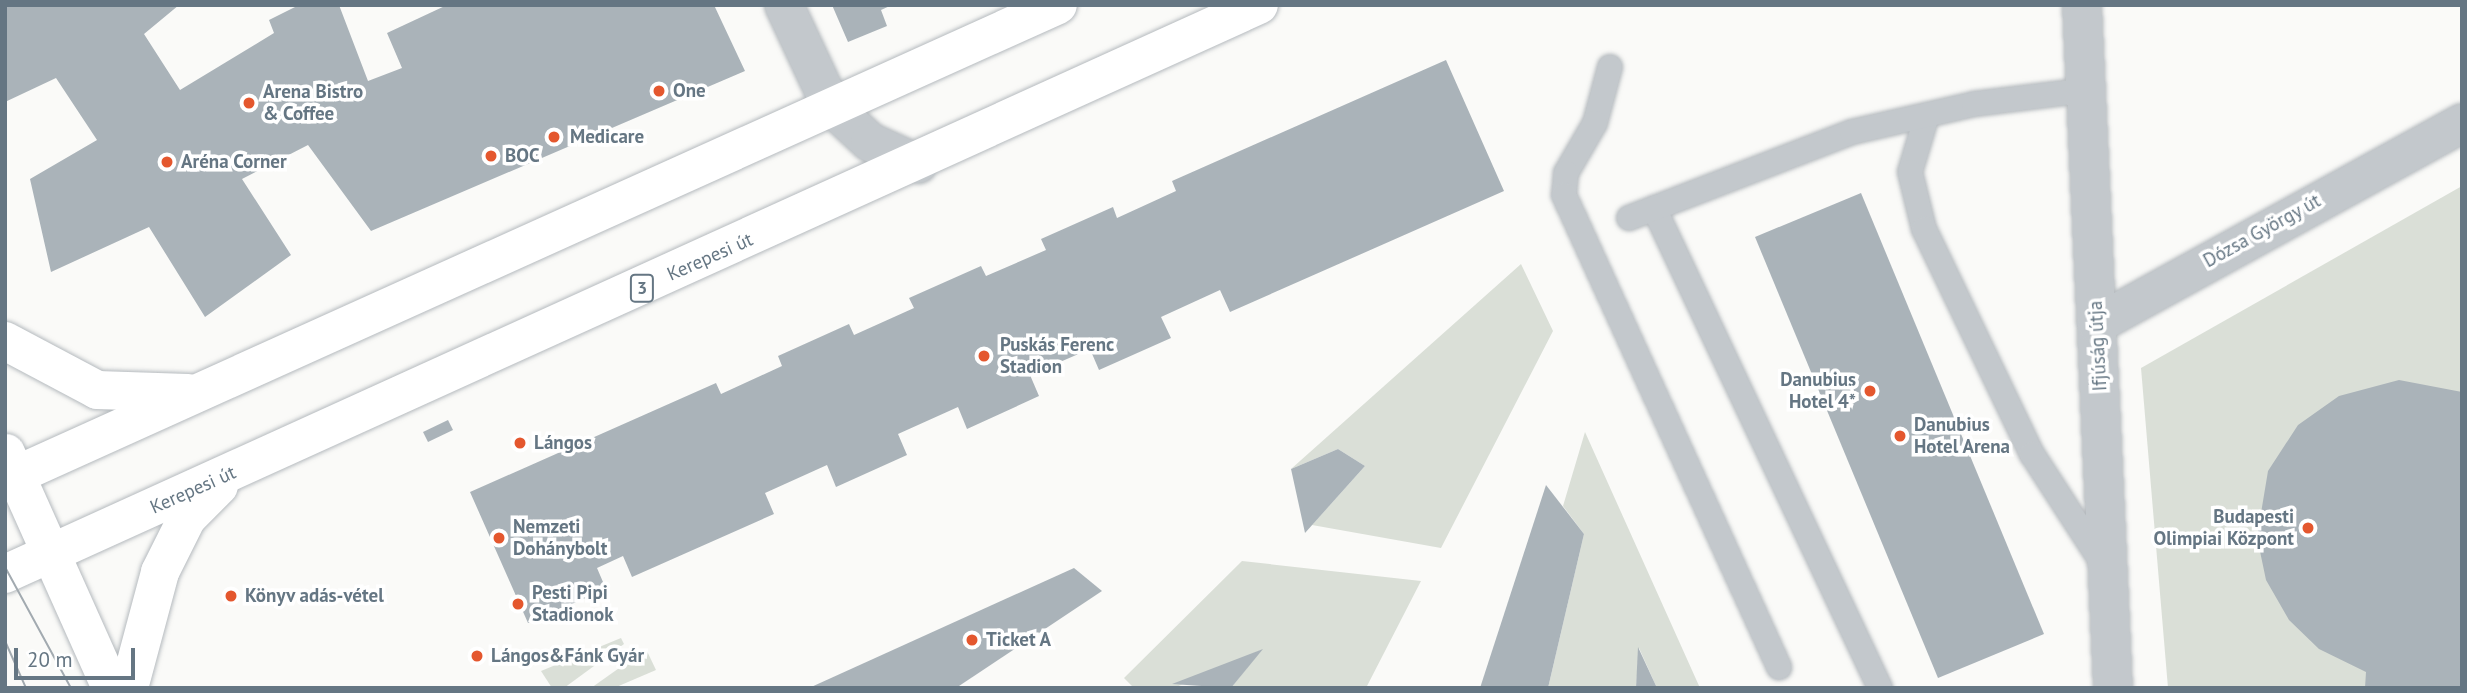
<!DOCTYPE html>
<html>
<head>
<meta charset="utf-8">
<style>
	body { margin:0 }
	#map { position:relative; width:2467px; height:693px; overflow:hidden; background:#fafaf8; font-family:"PT Sans",sans-serif }
	div>[style] { position:absolute }
	[style*='--x'] { left:calc(var(--x)*1px); top:calc(var(--y)*1px); width:calc(var(--w)*1px); rotate:calc(var(--a)*1deg) }
	.green>* { inset:0; background:#dadfd7 }
	.building>* { inset:0; background:#aab3b9 }
	.roads { filter:drop-shadow(0 0 2px #b5babe) drop-shadow(0 0 2px #b5babe) }
	.lane>* { height:24px; margin:-12px; padding:0 12px; transform-origin:12px; border-radius:12px; background:#c3c8cc }
	.street>* { height:38px; margin:-19px; padding:0 19px; transform-origin:19px; border-radius:19px; background:#c3c8cc }
	.primary>* { height:38px; margin:-19px; padding:0 19px; transform-origin:19px; border-radius:19px; background:#fff }
	.tram>* { height:2px; margin:-1px; padding:0 1px; transform-origin:1px; border-radius:1px; background:#a2aab0 }
	.dots>* { width:19px; height:19px; translate:-50% -50%; box-sizing:border-box; border:4px solid #fff; border-radius:50% }
	span { translate:-50% -50%; white-space:nowrap; text-align:center; line-height:1.15; -webkit-text-stroke:7px #fff; paint-order:stroke }
	.shield-label span { padding:2px 5px; background:#fff; border:2px solid; border-radius:5px; -webkit-text-stroke-width:0 }
	.shield-label { font-size:18px; color:#657683; font-weight:700 }
	.poi-label { font-size:19px; color:#657683; font-weight:700 }
	.left { translate:0 -50%; text-align:left }
	.right { translate:-100% -50%; text-align:right }
	.street-label { font-size:19px; color:#657683 }
	.frame { position:absolute; inset:0; border:7px solid #657683; pointer-events:none }
	.scale { position:absolute; left:14px; top:648px; width:121px; height:32px; box-sizing:border-box; border:4px solid #657683; border-top:0; padding-left:9px; font-size:21px; line-height:24px; white-space:nowrap; color:#657683; -webkit-text-stroke:5px #fff; paint-order:stroke }
</style>
</head>
<body>
<div id="map">
	<div class="green">
		<i style="clip-path:polygon(2462px 186px,2462px 688px,2168px 688px,2141px 368px)"></i>
		<i style="clip-path:polygon(1521px 264px,1553px 331px,1441px 548px,1312px 525px,1365px 466px,1338px 449px,1291px 469px)"></i>
		<i style="clip-path:polygon(1585px 432px,1700px 688px,1657px 688px,1639px 648px,1636px 688px,1548px 688px,1584px 534px,1563px 506px)"></i>
		<i style="clip-path:polygon(1242px 561px,1421px 581px,1366px 688px,1231px 688px,1261px 650px,1174px 688px,1134px 688px,1124px 678px)"></i>
		<i style="clip-path:polygon(621px 638px,624px 644px,564px 688px,552px 688px,541px 671px)"></i>
		<i style="clip-path:polygon(646px 649px,656px 670px,614px 688px,591px 688px)"></i>
	</div>
	<div class="building">
		<i style="clip-path:polygon(5px 5px,179px 5px,144px 34px,180px 90px,274px 33px,269px 20px,299px 5px,339px 5px,368px 81px,402px 68px,387px 33px,447px 5px,714px 5px,745px 71px,371px 231px,308px 145px,242px 179px,291px 255px,205px 317px,149px 227px,51px 272px,30px 179px,97px 140px,56px 78px,5px 102px)"></i>
		<i style="clip-path:polygon(832px 5px,892px 5px,881px 10px,887px 26px,848px 42px)"></i>
		<i style="clip-path:polygon(1446px 60px,1504px 191px,1230px 312px,1220px 290px,1161px 317px,1171px 338px,1099px 370px,1090px 349px,1030px 375px,1039px 396px,967px 429px,958px 407px,898px 434px,907px 455px,836px 487px,827px 465px,765px 493px,774px 514px,632px 577px,623px 556px,597px 568px,606px 589px,528px 623px,470px 492px,716px 383px,721px 394px,782px 366px,778px 356px,849px 324px,854px 335px,914px 308px,909px 298px,981px 266px,986px 276px,1046px 250px,1041px 239px,1113px 207px,1117px 218px,1176px 191px,1172px 181px)"></i>
		<i style="clip-path:polygon(1861px 193px,2044px 634px,1938px 678px,1755px 237px)"></i>
		<i style="clip-path:polygon(2399px 380px,2462px 392px,2462px 688px,2365px 688px,2366px 672px,2319px 649px,2289px 620px,2266px 580px,2257px 537px,2268px 471px,2298px 425px,2339px 396px)"></i>
		<i style="clip-path:polygon(448px 420px,453px 430px,428px 442px,423px 432px)"></i>
		<i style="clip-path:polygon(1338px 449px,1365px 466px,1305px 533px,1291px 469px)"></i>
		<i style="clip-path:polygon(1546px 485px,1584px 534px,1548px 688px,1480px 688px)"></i>
		<i style="clip-path:polygon(1074px 568px,1102px 591px,956px 688px,809px 688px)"></i>
		<i style="clip-path:polygon(1638px 647px,1657px 688px,1636px 688px)"></i>
		<i style="clip-path:polygon(1263px 649px,1231px 688px,1172px 684px)"></i>
	</div>
	<div class="roads">
		<div class="lane">
			<i style="--x:1610;--y:67;--w:58;--a:105"></i>
			<i style="--x:1595;--y:123;--w:58;--a:120.1"></i>
			<i style="--x:1566;--y:173;--w:22;--a:95"></i>
			<i style="--x:1564;--y:195;--w:519;--a:65.51"></i>
			<i style="--x:1927;--y:115;--w:59;--a:106.6"></i>
			<i style="--x:1910;--y:172;--w:59;--a:76.2"></i>
			<i style="--x:1924;--y:229;--w:250;--a:64.4"></i>
			<i style="--x:2032;--y:454;--w:135;--a:57.1"></i>
			<i style="--x:1654;--y:208;--w:531;--a:64.79"></i>
			<i style="--x:1629;--y:218;--w:239;--a:-21.1"></i>
			<i style="--x:1852;--y:132;--w:125;--a:-12.9"></i>
			<i style="--x:1974;--y:104;--w:113;--a:-7.1"></i>
		</div>
		<div class="street">
			<i style="--x:784;--y:5;--w:111;--a:65"></i>
			<i style="--x:831;--y:106;--w:53;--a:42.7"></i>
			<i style="--x:870;--y:142;--w:53;--a:24.6"></i>
			<i style="--x:2082;--y:5;--w:684;--a:87.4"></i>
			<i style="--x:2097;--y:324;--w:417;--a:-28.8"></i>
		</div>
		<div class="primary">
			<i style="--x:5;--y:341;--w:104;--a:28"></i>
			<i style="--x:97;--y:390;--w:91;--a:1.9"></i>
			<i style="--x:6;--y:453;--w:257;--a:65.9"></i>
			<i style="--x:5;--y:480;--w:1155;--a:-24.28"></i>
			<i style="--x:5;--y:574;--w:1377;--a:-24.41"></i>
			<i style="--x:129;--y:688;--w:120;--a:-75"></i>
			<i style="--x:160;--y:572;--w:60;--a:-63.4"></i>
			<i style="--x:187;--y:518;--w:45;--a:-45"></i>
		</div>
	</div>
	<div class="tram">
		<i style="--x:5;--y:567;--w:138;--a:61.4"></i>
		<i style="--x:5;--y:641;--w:51;--a:65.9"></i>
	</div>
	<div class="dots">
		<i style="left:659px;top:91px;background:#e4572e"></i>
		<i style="left:249px;top:103px;background:#e4572e"></i>
		<i style="left:554px;top:137px;background:#e4572e"></i>
		<i style="left:491px;top:156px;background:#e4572e"></i>
		<i style="left:167px;top:162px;background:#e4572e"></i>
		<i style="left:984px;top:356px;background:#e4572e"></i>
		<i style="left:1870px;top:391px;background:#e4572e"></i>
		<i style="left:1900px;top:436px;background:#e4572e"></i>
		<i style="left:520px;top:443px;background:#e4572e"></i>
		<i style="left:2308px;top:528px;background:#e4572e"></i>
		<i style="left:499px;top:538px;background:#e4572e"></i>
		<i style="left:231px;top:596px;background:#e4572e"></i>
		<i style="left:518px;top:604px;background:#e4572e"></i>
		<i style="left:972px;top:640px;background:#e4572e"></i>
		<i style="left:477px;top:656px;background:#e4572e"></i>
	</div>
	<div class="shield-label">
		<span style="left:642px;top:288px">3</span>
	</div>
	<div class="poi-label">
		<span class="left" style="left:673px;top:91px">One</span>
		<span class="left" style="left:263px;top:103px">Arena Bistro<br>&amp; Coffee</span>
		<span class="left" style="left:570px;top:137px">Medicare</span>
		<span class="left" style="left:505px;top:156px">BOC</span>
		<span class="left" style="left:181px;top:162px">Aréna Corner</span>
		<span class="left" style="left:1000px;top:356px">Puskás Ferenc<br>Stadion</span>
		<span class="right" style="left:1856px;top:391px">Danubius<br>Hotel 4*</span>
		<span class="left" style="left:1914px;top:436px">Danubius<br>Hotel Arena</span>
		<span class="left" style="left:534px;top:443px">Lángos</span>
		<span class="right" style="left:2294px;top:528px">Budapesti<br>Olimpiai Központ</span>
		<span class="left" style="left:513px;top:538px">Nemzeti<br>Dohánybolt</span>
		<span class="left" style="left:532px;top:604px">Pesti Pipi<br>Stadionok</span>
		<span class="left" style="left:245px;top:596px">Könyv adás-vétel</span>
		<span class="left" style="left:986px;top:640px">Ticket A</span>
		<span class="left" style="left:491px;top:656px">Lángos&amp;Fánk Gyár</span>
	</div>
	<div class="street-label">
		<span style="left:2262px;top:231px;rotate:-29deg">Dózsa György út</span>
		<span style="left:710px;top:257px;rotate:-24deg">Kerepesi út</span>
		<span style="left:2098px;top:346px;rotate:-93deg">Ifjúság útja</span>
		<span style="left:193px;top:490px;rotate:-24deg">Kerepesi út</span>
	</div>
	<div class="frame"></div>
	<div class="scale">20 m</div>
</div>
</body>
</html>
